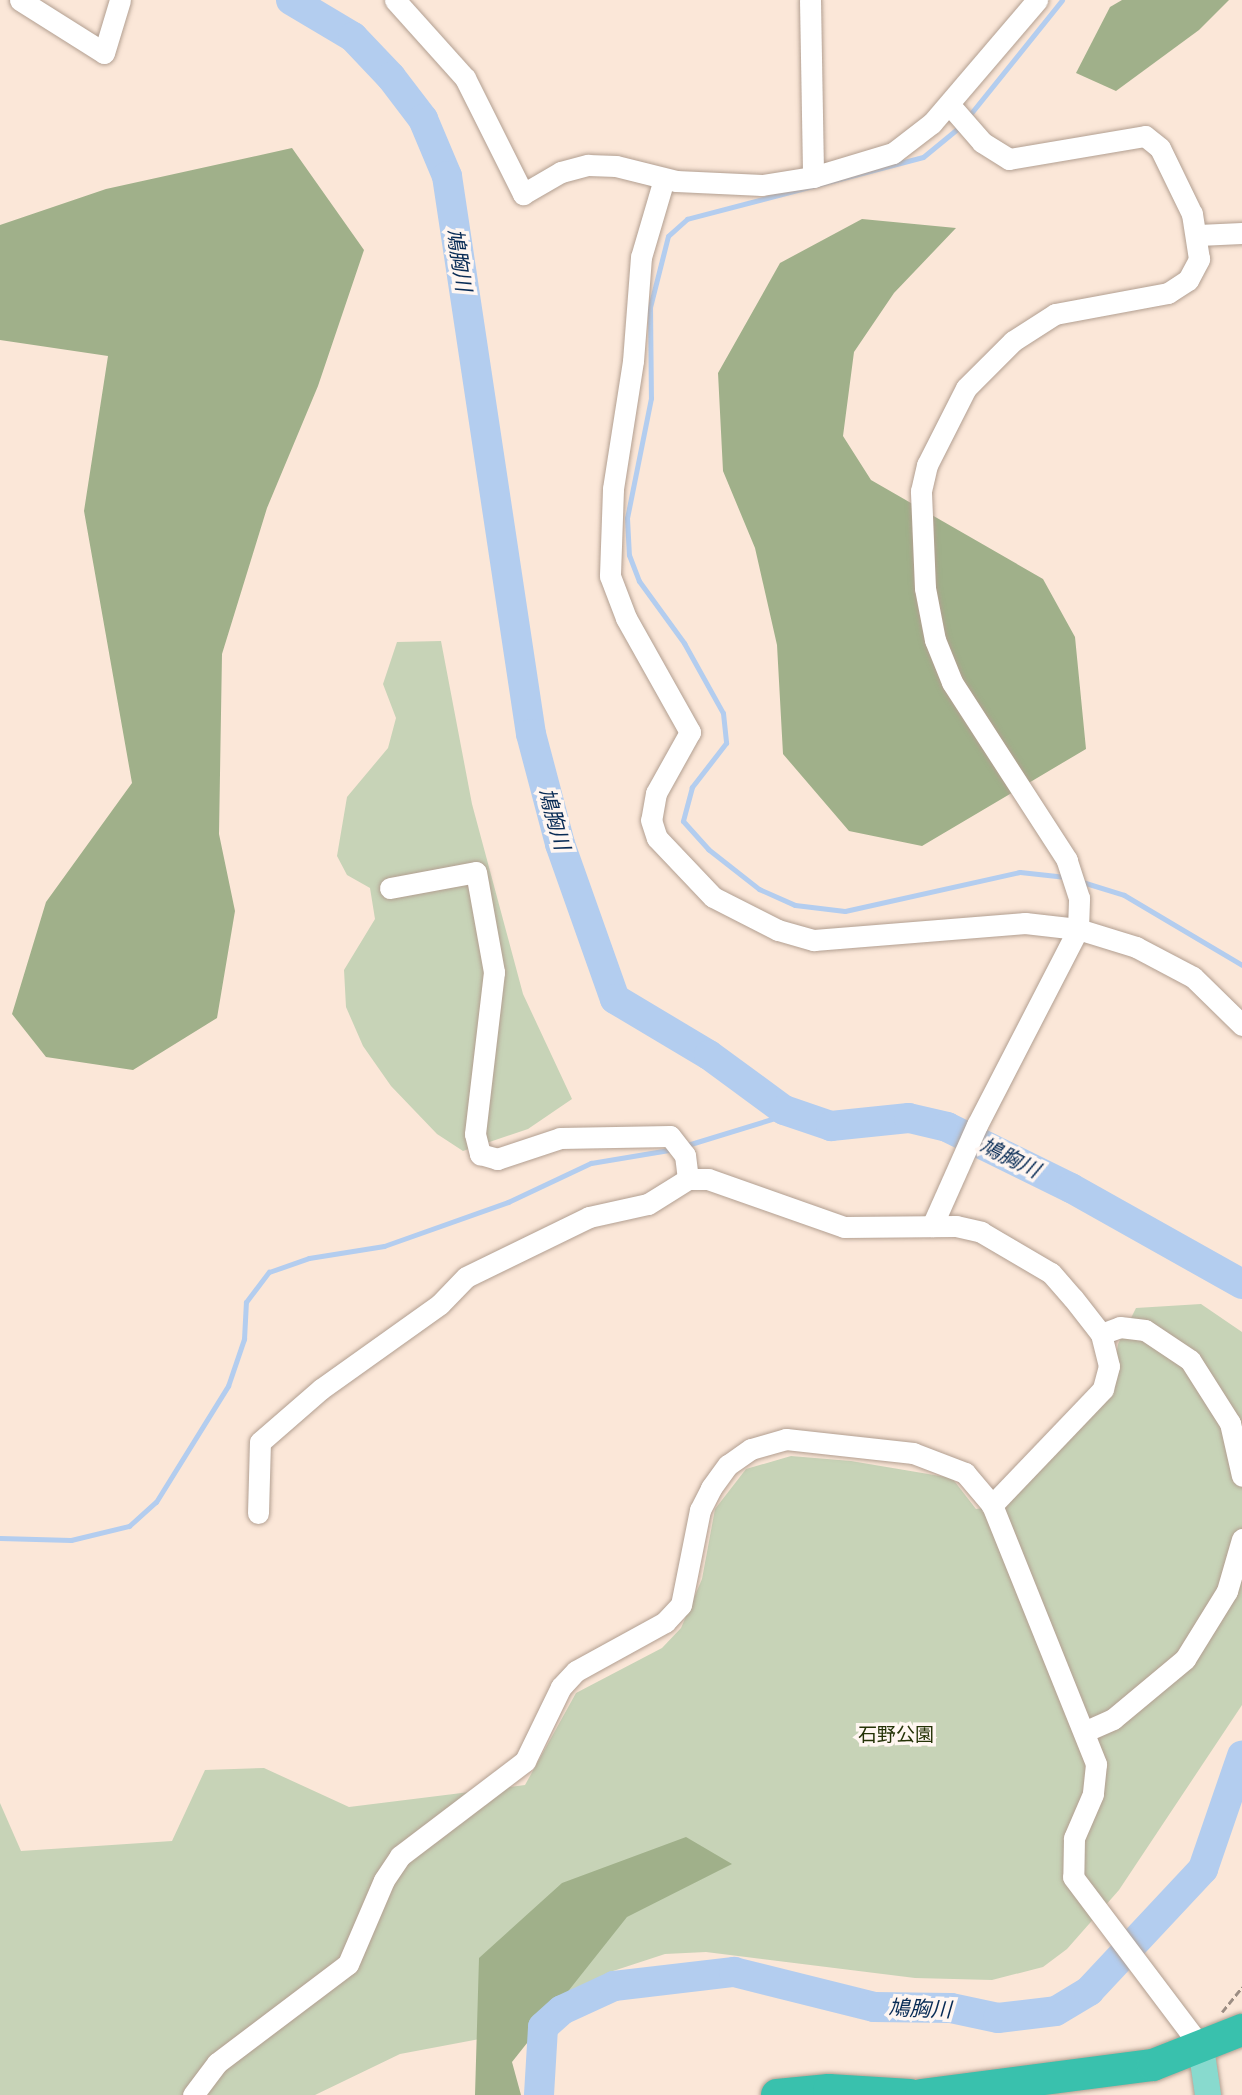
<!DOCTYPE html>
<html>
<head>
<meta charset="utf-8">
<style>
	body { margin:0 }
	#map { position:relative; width:1242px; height:2095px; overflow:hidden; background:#fbe7d8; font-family:"Public Sans","Noto Sans JP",sans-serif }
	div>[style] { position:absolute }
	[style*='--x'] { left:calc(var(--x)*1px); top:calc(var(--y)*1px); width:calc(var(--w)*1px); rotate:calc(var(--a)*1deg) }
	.green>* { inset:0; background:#c7d3b7 }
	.forest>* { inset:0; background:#a0b08a }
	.stream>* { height:5px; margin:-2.5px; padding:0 2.5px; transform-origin:2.5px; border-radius:2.5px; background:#b3cdef }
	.river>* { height:30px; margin:-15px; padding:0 15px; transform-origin:15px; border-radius:15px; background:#b3cdef }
	.path>* { height:2.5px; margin-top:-1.25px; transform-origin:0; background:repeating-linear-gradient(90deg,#9c8d83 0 7px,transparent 0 10.5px) }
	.roads { filter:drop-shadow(0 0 2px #b29f91) drop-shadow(0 0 2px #b29f91) }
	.minor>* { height:21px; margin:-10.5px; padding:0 10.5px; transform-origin:10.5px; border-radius:10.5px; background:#fff }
	.major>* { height:26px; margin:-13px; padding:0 13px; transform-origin:13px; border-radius:13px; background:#88dace }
	.highway>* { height:32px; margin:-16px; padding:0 16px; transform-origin:16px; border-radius:16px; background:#39c1ad }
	span { translate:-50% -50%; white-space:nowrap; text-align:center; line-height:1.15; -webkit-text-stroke:7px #fff6f1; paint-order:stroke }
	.park-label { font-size:19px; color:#243206 }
	.water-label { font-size:21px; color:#082b55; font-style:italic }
</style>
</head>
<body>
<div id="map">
	<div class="green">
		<i style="clip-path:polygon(441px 641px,472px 804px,523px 994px,572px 1099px,528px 1129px,463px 1151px,437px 1134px,391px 1086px,363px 1046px,346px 1007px,344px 970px,375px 919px,370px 888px,347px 875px,337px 856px,347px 797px,388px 748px,396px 718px,383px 684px,397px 642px)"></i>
		<i style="clip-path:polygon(1201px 1304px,1242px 1332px,1242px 1705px,1119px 1890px,1067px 1949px,1043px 1967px,992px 1980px,915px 1978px,706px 1952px,665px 1954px,610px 1972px,543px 2027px,400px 2054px,315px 2095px,0 2095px,0 1803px,21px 1851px,172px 1841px,205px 1770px,264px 1768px,349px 1807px,525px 1785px,576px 1693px,662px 1648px,681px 1628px,702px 1579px,715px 1509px,746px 1469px,791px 1456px,851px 1461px,952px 1478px,976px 1509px,1007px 1505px,1111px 1395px,1118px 1344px,1136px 1308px)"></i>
	</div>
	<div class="forest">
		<i style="clip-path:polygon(1122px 0,1229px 0,1199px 30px,1116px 91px,1076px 73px,1110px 7px)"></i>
		<i style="clip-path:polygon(292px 148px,364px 250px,318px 386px,267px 508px,222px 654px,219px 834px,235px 911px,217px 1018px,133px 1070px,46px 1057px,12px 1014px,46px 902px,132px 783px,84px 511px,108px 356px,0 340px,0 225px,106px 189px)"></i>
		<i style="clip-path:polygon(862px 219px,956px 228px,894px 293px,854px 352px,843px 436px,871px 480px,1043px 579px,1075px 637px,1086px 749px,922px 846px,849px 831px,783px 754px,777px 645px,755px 548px,723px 471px,718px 373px,780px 263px)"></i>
		<i style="clip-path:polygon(686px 1837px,732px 1864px,627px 1917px,512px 2062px,521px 2095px,475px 2095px,479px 1958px,562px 1883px)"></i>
	</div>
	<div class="stream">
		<i style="--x:968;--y:117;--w:150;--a:-51.2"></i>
		<i style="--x:962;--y:125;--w:50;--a:140.6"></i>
		<i style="--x:923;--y:157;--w:244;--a:165.3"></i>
		<i style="--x:687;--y:219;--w:25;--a:138"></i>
		<i style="--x:668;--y:236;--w:73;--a:104.2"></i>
		<i style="--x:650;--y:307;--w:91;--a:89.4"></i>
		<i style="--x:651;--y:398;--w:122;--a:101.3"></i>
		<i style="--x:627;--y:518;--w:37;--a:87"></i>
		<i style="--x:629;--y:555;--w:28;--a:69"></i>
		<i style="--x:639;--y:581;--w:77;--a:54"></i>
		<i style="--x:684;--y:643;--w:80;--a:60.9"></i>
		<i style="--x:723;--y:713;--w:30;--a:84"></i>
		<i style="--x:726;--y:743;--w:56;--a:127.7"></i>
		<i style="--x:692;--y:787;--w:35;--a:105"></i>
		<i style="--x:683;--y:821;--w:38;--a:48"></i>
		<i style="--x:708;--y:849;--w:65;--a:38.1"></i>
		<i style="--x:759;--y:889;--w:39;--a:24"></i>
		<i style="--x:795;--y:905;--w:50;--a:6.8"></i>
		<i style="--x:845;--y:911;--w:179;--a:-12.6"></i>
		<i style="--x:1020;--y:872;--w:46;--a:6.2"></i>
		<i style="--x:1079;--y:881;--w:47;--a:17.3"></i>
		<i style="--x:1124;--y:895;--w:137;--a:30.7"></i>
		<i style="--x:684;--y:1146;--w:112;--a:-17.1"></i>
		<i style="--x:0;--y:1538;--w:71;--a:1.6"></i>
		<i style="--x:71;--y:1540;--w:60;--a:-13.6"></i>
		<i style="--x:129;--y:1526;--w:36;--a:-42"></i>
		<i style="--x:156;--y:1502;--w:137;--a:-58.2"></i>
		<i style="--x:228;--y:1386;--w:50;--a:-71.2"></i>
		<i style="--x:244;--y:1339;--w:37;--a:-87"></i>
		<i style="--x:246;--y:1302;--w:38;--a:-53"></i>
		<i style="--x:269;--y:1272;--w:42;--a:-19.3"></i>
		<i style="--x:309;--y:1258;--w:76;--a:-9.1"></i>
		<i style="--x:384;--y:1246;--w:132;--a:-19.5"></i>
		<i style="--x:508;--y:1202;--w:92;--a:-25.2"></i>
		<i style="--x:591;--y:1163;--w:85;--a:-9.5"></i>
	</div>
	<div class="river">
		<i style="--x:291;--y:0;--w:72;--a:30.8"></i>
		<i style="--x:353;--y:37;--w:55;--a:46.5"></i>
		<i style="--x:391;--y:77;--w:53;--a:52.7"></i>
		<i style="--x:423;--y:119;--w:62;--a:67.2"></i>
		<i style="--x:447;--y:176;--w:564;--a:81.44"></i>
		<i style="--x:531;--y:734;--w:114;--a:75.2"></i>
		<i style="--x:560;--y:844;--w:164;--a:70.5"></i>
		<i style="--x:615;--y:999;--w:109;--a:30.8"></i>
		<i style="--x:709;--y:1055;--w:93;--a:36.3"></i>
		<i style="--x:784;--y:1110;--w:50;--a:18.8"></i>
		<i style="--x:831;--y:1126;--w:78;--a:-5.9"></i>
		<i style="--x:909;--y:1118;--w:39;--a:13"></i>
		<i style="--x:947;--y:1127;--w:138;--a:26.2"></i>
		<i style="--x:1071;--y:1188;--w:196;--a:29.3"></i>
		<i style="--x:539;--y:2095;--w:68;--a:-86.6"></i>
		<i style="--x:543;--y:2027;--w:25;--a:-42"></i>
		<i style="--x:562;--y:2010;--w:57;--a:-24.8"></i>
		<i style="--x:614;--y:1986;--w:121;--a:-6.7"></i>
		<i style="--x:734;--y:1972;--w:144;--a:14"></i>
		<i style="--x:874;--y:2007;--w:77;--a:0.7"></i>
		<i style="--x:951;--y:2008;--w:48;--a:12"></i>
		<i style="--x:998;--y:2018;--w:58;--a:-6.9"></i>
		<i style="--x:1056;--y:2011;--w:39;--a:-31"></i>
		<i style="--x:1089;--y:1991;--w:167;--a:-46.9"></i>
		<i style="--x:1203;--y:1869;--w:120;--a:-71"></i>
	</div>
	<div class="path">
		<i style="--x:1222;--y:2012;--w:32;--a:-51"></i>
	</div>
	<div class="roads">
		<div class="minor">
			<i style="--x:20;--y:0;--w:99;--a:32.2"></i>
			<i style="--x:104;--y:53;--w:55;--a:-73.2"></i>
			<i style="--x:395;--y:0;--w:105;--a:48.1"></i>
			<i style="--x:465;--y:78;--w:130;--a:63.4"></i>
			<i style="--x:523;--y:194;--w:44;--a:-30.1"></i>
			<i style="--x:561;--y:172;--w:28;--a:-15"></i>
			<i style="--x:588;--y:165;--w:28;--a:2"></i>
			<i style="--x:616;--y:166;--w:62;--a:14"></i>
			<i style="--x:676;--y:181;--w:86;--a:2.7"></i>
			<i style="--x:762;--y:185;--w:52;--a:-8.9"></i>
			<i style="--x:813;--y:177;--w:84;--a:-16.7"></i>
			<i style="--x:893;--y:153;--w:49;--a:-37.6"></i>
			<i style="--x:932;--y:123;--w:162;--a:-49.5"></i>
			<i style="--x:810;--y:0;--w:177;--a:89"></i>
			<i style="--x:664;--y:179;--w:81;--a:106.4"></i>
			<i style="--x:641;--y:257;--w:104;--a:94.4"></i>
			<i style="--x:633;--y:361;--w:130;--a:98.9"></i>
			<i style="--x:613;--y:489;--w:87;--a:92"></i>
			<i style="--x:610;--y:576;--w:45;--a:69.1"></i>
			<i style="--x:626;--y:618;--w:131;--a:60.7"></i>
			<i style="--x:690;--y:732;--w:70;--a:119.1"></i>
			<i style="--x:656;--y:793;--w:27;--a:100"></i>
			<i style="--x:651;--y:820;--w:19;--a:72"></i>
			<i style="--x:657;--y:838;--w:81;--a:46.5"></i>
			<i style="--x:713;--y:897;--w:73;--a:26.9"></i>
			<i style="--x:778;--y:930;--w:37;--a:16"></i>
			<i style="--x:814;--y:940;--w:212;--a:-4.6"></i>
			<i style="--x:1025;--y:923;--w:53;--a:6.5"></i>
			<i style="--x:1078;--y:929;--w:61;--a:17.2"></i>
			<i style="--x:1136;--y:947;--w:64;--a:27.8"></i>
			<i style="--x:1193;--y:977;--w:69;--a:44.4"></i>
			<i style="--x:1198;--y:235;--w:44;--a:-2.6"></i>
			<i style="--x:390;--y:888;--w:87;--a:-10.5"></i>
			<i style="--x:476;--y:872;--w:102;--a:79.8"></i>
			<i style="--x:494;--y:972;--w:163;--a:96.7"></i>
			<i style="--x:475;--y:1134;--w:21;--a:76"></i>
			<i style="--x:480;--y:1154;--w:18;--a:16"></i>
			<i style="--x:497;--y:1159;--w:66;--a:-18.4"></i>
			<i style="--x:560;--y:1138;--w:110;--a:-1"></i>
			<i style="--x:670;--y:1136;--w:24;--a:52"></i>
			<i style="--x:685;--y:1155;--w:24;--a:83"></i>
			<i style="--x:932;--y:1226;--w:111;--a:-66"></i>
			<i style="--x:977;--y:1125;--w:220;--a:-62.7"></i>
			<i style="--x:1078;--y:929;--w:31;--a:-88"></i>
			<i style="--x:1079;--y:898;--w:40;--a:-108"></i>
			<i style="--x:1067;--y:860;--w:212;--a:-122.9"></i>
			<i style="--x:952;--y:682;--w:45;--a:-112"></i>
			<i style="--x:935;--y:640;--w:53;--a:-100.9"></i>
			<i style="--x:925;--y:588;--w:97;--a:-92.4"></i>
			<i style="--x:921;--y:491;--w:27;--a:-77"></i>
			<i style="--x:927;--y:465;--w:86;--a:-63.1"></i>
			<i style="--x:966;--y:388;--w:66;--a:-45"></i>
			<i style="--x:1013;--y:341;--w:50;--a:-32.7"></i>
			<i style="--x:1055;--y:314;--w:115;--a:-10.5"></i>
			<i style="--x:1168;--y:293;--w:24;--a:-33"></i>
			<i style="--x:1188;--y:280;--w:24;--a:-62"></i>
			<i style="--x:1199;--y:259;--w:46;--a:-98.8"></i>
			<i style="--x:1192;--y:214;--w:73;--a:-115.9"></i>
			<i style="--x:1160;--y:148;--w:19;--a:-141"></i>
			<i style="--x:1145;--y:136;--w:138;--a:170.4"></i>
			<i style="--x:1009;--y:159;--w:32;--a:-148"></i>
			<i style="--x:982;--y:142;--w:50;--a:-131"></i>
			<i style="--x:1101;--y:1334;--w:20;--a:-20"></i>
			<i style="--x:1120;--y:1327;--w:25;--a:7"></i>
			<i style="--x:1145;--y:1330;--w:54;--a:33.7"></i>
			<i style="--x:1190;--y:1360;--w:75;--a:57.6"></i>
			<i style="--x:1230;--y:1423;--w:54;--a:77.2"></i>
			<i style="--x:258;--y:1513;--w:71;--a:-88.4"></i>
			<i style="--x:260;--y:1442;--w:81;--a:-41"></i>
			<i style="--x:321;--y:1389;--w:146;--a:-35.5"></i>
			<i style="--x:440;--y:1304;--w:37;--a:-46"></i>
			<i style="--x:466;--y:1277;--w:137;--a:-26"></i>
			<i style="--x:589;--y:1217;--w:60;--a:-12.4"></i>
			<i style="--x:648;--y:1204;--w:47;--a:-32"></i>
			<i style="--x:688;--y:1179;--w:20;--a:0"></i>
			<i style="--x:708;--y:1179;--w:144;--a:19.4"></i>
			<i style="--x:844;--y:1227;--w:112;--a:-0.5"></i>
			<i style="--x:956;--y:1226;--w:26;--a:13"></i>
			<i style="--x:981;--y:1232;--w:81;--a:30.4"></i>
			<i style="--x:1051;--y:1273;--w:33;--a:49"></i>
			<i style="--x:1073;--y:1298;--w:46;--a:52.1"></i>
			<i style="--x:1101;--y:1334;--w:33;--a:76"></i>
			<i style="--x:1109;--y:1366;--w:24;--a:105"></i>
			<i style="--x:1103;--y:1389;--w:161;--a:133.7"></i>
			<i style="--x:1086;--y:1731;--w:30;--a:-24"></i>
			<i style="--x:1113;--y:1719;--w:94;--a:-39.8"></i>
			<i style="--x:1185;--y:1659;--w:80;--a:-58.3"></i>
			<i style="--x:1227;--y:1591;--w:54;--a:-73.9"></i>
			<i style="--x:193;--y:2095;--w:40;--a:-53"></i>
			<i style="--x:217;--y:2063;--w:164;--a:-37.1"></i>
			<i style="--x:348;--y:1964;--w:91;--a:-66.8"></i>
			<i style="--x:384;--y:1880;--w:29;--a:-56"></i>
			<i style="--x:400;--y:1856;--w:157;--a:-37.2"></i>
			<i style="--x:525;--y:1761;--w:82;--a:-64.1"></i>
			<i style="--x:561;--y:1687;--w:22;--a:-47"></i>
			<i style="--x:576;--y:1671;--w:102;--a:-28.8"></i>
			<i style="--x:665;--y:1622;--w:23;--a:-47"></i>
			<i style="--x:681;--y:1605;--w:97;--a:-78.7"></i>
			<i style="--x:700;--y:1510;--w:25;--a:-63"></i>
			<i style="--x:711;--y:1488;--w:29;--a:-54"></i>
			<i style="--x:728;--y:1465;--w:28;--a:-35"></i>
			<i style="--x:751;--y:1449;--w:36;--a:-16"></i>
			<i style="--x:786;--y:1439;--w:128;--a:6.3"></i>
			<i style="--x:913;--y:1453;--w:56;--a:21"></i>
			<i style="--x:965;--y:1473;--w:42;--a:49.8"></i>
			<i style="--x:992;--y:1505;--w:279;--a:68.1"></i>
			<i style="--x:1096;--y:1764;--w:30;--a:96"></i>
			<i style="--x:1093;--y:1794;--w:48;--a:113.4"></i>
			<i style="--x:1074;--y:1838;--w:39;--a:91"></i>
			<i style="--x:1073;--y:1877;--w:213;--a:53"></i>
		</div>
		<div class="major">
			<i style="--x:1201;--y:2047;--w:49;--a:81.7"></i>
		</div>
		<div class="highway">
			<i style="--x:777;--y:2095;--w:52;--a:-5.5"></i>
			<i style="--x:829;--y:2090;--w:81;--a:3.5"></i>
			<i style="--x:921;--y:2095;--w:234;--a:-7.4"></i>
			<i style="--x:1153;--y:2065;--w:96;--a:-21.5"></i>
		</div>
	</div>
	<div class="park-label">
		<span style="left:896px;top:1735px">石野公園</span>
	</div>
	<div class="water-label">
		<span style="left:459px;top:260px;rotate:81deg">鳩胸川</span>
		<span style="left:554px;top:819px;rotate:74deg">鳩胸川</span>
		<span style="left:1010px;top:1158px;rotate:26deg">鳩胸川</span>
		<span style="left:920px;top:2009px;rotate:2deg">鳩胸川</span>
	</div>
</div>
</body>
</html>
